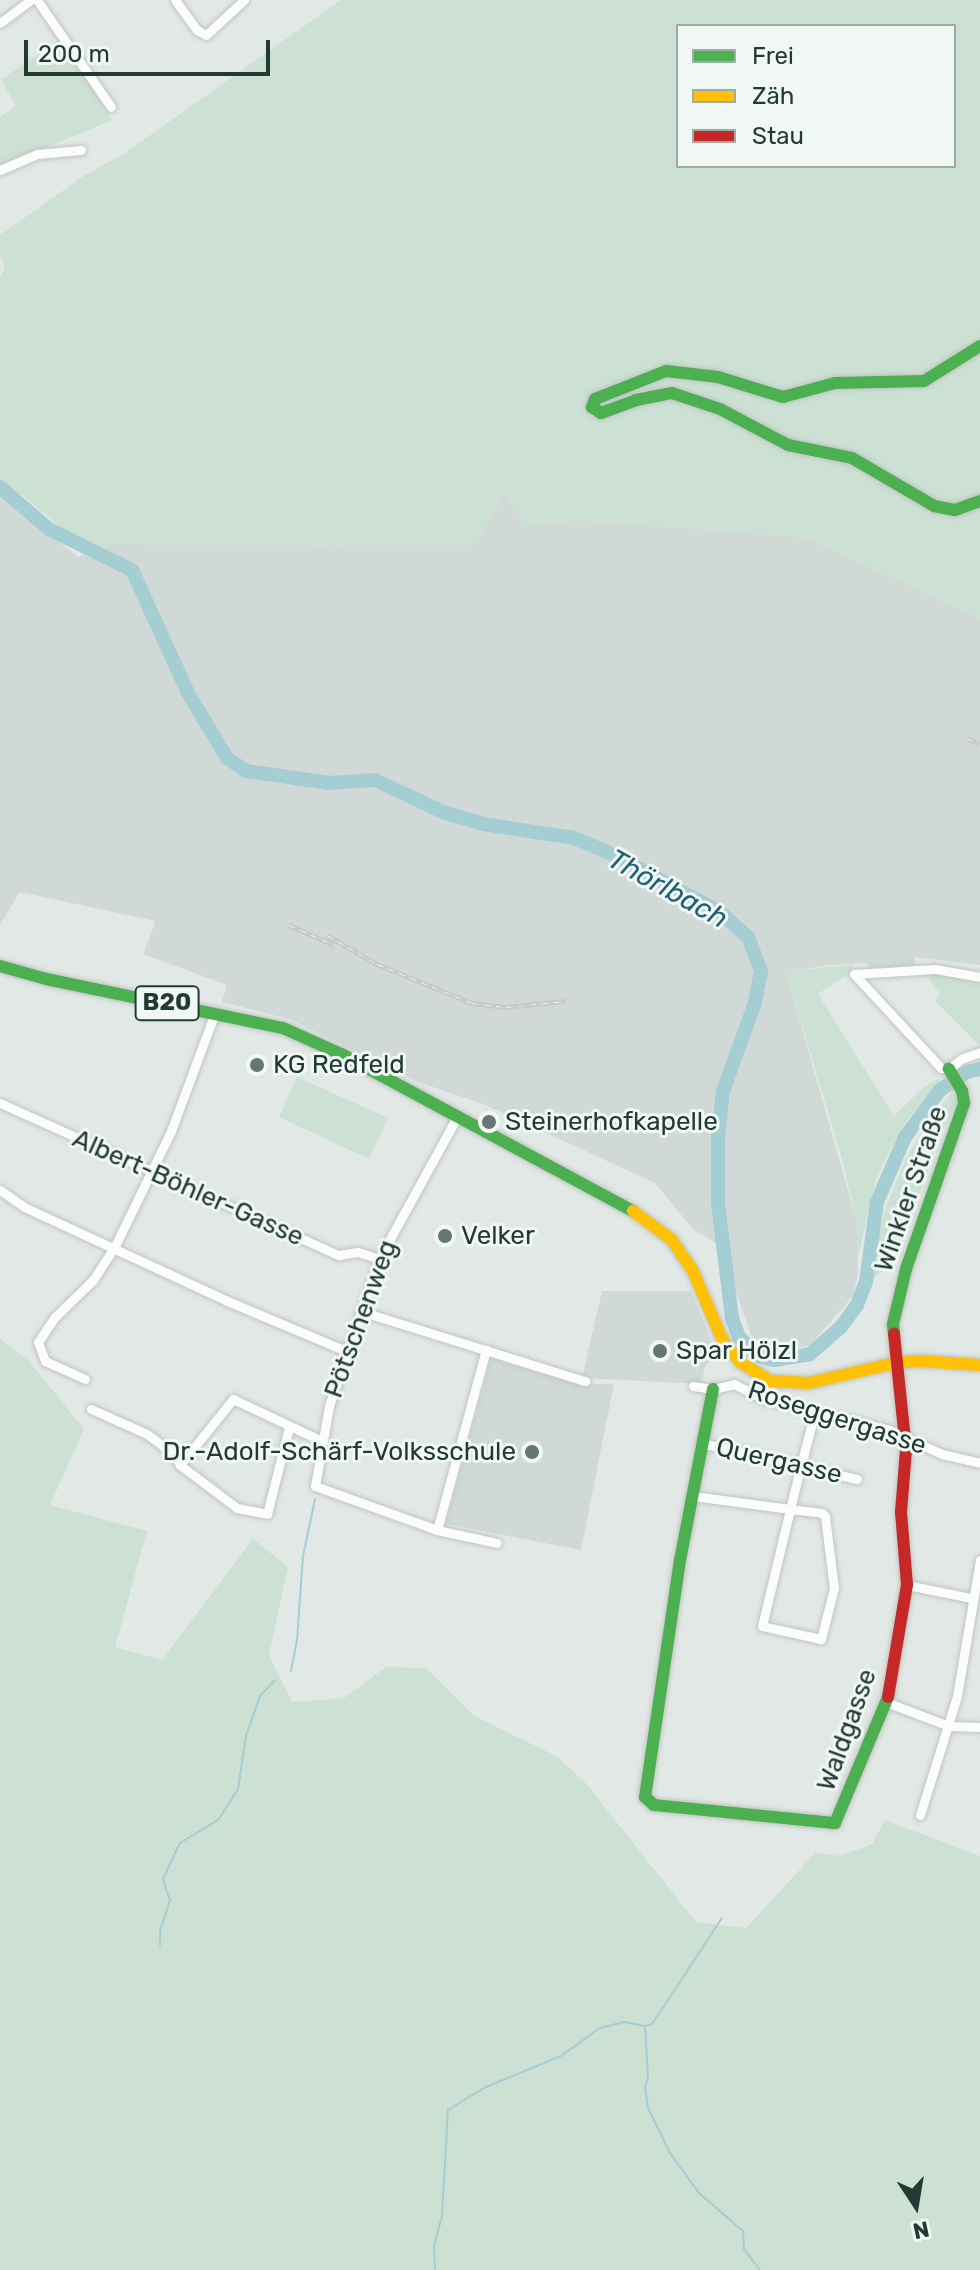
<!DOCTYPE html>
<html>
<head>
<meta charset="utf-8">
<style>
	body { margin:0 }
	#map { position:relative; width:980px; height:2270px; overflow:hidden; background:#e2e8e5; font-family:Rubik,sans-serif }
	div>[style] { position:absolute }
	[style*='--x'] { left:calc(var(--x)*1px); top:calc(var(--y)*1px); width:calc(var(--w)*1px); rotate:calc(var(--a)*1deg) }
	.built>* { inset:0; background:#d0d9d5 }
	.green>* { inset:0; background:#cce1d3 }
	.stream>* { height:2px; margin:-1px; padding:0 1px; transform-origin:1px; border-radius:1px; background:#a4cdd4 }
	.river>* { height:14px; margin:-7px; padding:0 7px; transform-origin:7px; border-radius:7px; background:#a4cdd4 }
	.roads { filter:drop-shadow(0 0 2px #bfc5c2) drop-shadow(0 0 2px #bfc5c2) }
	.street>* { height:9px; margin:-4.5px; padding:0 4.5px; transform-origin:4.5px; border-radius:4.5px; background:#fbfcfb }
	.fast>* { height:12px; margin:-6px; padding:0 6px; transform-origin:6px; border-radius:6px; background:#4caf50 }
	.slow>* { height:12px; margin:-6px; padding:0 6px; transform-origin:6px; border-radius:6px; background:#ffc107 }
	.jam>* { height:12px; margin:-6px; padding:0 6px; transform-origin:6px; border-radius:6px; background:#c62828 }
	.rail>* { height:5px; margin-top:-2.5px; transform-origin:0; background:repeating-linear-gradient(90deg,#f0f7f4 0 6px,#c6cac9 0 12px); box-sizing:border-box; border-block:2px solid #c6cac9 }
	.dots>* { width:22px; height:22px; translate:-50% -50%; box-sizing:border-box; border:4px solid #f0f7f4; border-radius:50% }
	span { translate:-50% -50%; white-space:nowrap; text-align:center; line-height:1.15; -webkit-text-stroke:6px #f0f7f4; paint-order:stroke }
	.shield-label span { padding:2px 6px; background:#f0f7f4; border:2px solid; border-radius:6px; -webkit-text-stroke-width:0 }
	.shield-label { font-size:24px; color:#223a34; font-weight:700 }
	.poi-label { font-size:26px; color:#223a34 }
	.left { translate:0 -50%; text-align:left }
	.right { translate:-100% -50%; text-align:right }
	.street-label { font-size:26px; color:#223a34 }
	.water-label { font-size:28px; color:#1f6272; font-style:italic }
	.legend { position:absolute; left:676px; top:24px; width:280px; height:144px; box-sizing:border-box; background:#f0f7f4; border:2px solid #9eaba7; margin:0; padding:10px 14px; list-style:none; font-size:24px; color:#223a34 }
	.legend li { display:flex; align-items:center; gap:16px; height:40px }
	.legend b { width:40px; border:2px solid #9eaba7 }
	.north { position:absolute; left:876px; top:2166px; width:80px; height:80px; -webkit-text-stroke:6px #f0f7f4; paint-order:stroke; rotate:168deg; font-size:22px; font-weight:700; line-height:32px; text-align:center; color:#223a34 }
	.north::after { content:''; display:block; margin:auto; width:28px; height:36px; background:#223a34; clip-path:polygon(50% 0,100% 100%,50% 72%,0 100%) }
	.scale { position:absolute; left:24px; top:40px; width:246px; height:36px; box-sizing:border-box; border:4px solid #223a34; border-top:0; padding-left:10px; font-size:24px; line-height:28px; white-space:nowrap; color:#223a34; -webkit-text-stroke:6px #f0f7f4; paint-order:stroke }
</style>
</head>
<body>
<div id="map">
	<div class="built">
		<i style="clip-path:polygon(506px 492px,524px 526px,579px 520px,805px 537px,980px 618px,980px 965px,915px 957px,915px 965px,873px 968px,867px 963px,830px 965px,786px 972px,857px 1222px,858px 1273px,853px 1296px,810px 1345px,785px 1352px,759px 1345px,751px 1335px,720px 1246px,693px 1229px,655px 1183px,483px 1104px,421px 1083px,290px 1019px,222px 1002px,227px 985px,143px 954px,156px 921px,20px 892px,0 925px,0 495px,78px 557px,115px 544px,474px 545px)"></i>
		<i style="clip-path:polygon(602px 1291px,691px 1291px,716px 1352px,705px 1367px,701px 1384px,582px 1378px)"></i>
		<i style="clip-path:polygon(491px 1359px,580px 1384px,614px 1384px,581px 1550px,446px 1524px)"></i>
	</div>
	<div class="green">
		<i style="clip-path:polygon(evenodd,341px 0,980px 0,980px 618px,805px 537px,579px 520px,524px 526px,506px 493px,474px 545px,115px 544px,102px 551px,73px 538px,21px 494px,12px 501px,0 492px,0 276px,5px 268px,0 256px,0 235px,85px 175px,122px 155px,341px 0,678px 26px,954px 26px,954px 166px,678px 166px,678px 26px)"></i>
		<i style="clip-path:polygon(61px 38px,112px 120px,0 167px,0 117px,16px 106px,1px 80px)"></i>
		<i style="clip-path:polygon(853px 964px,853px 971px,818px 994px,894px 1116px,924px 1087px,939px 1078px,940px 1081px,903px 1125px,876px 1178px,858px 1257px,857px 1222px,842px 1159px,786px 972px)"></i>
		<i style="clip-path:polygon(924px 973px,980px 980px,980px 1046px,934px 1000px,940px 994px)"></i>
		<i style="clip-path:polygon(297px 1077px,388px 1118px,369px 1159px,279px 1117px)"></i>
		<i style="clip-path:polygon(952px 1092px,958px 1100px,938px 1141px,907px 1230px,889px 1267px,870px 1280px,884px 1212px,905px 1160px,929px 1120px)"></i>
		<i style="clip-path:polygon(0 1339px,29px 1361px,84px 1429px,50px 1505px,147px 1531px,115px 1647px,162px 1660px,253px 1539px,288px 1567px,269px 1655px,292px 1702px,344px 1698px,386px 1667px,426px 1668px,474px 1716px,556px 1756px,584px 1781px,696px 1922px,746px 1928px,816px 1852px,839px 1856px,872px 1844px,885px 1820px,980px 1856px,980px 2270px,0 2270px)"></i>
	</div>
	<div class="stream">
		<i style="--x:291;--y:1671;--w:31;--a:-79"></i>
		<i style="--x:297;--y:1641;--w:85;--a:-86"></i>
		<i style="--x:303;--y:1556;--w:58;--a:-78.1"></i>
		<i style="--x:722;--y:1918;--w:127;--a:123.4"></i>
		<i style="--x:652;--y:2024;--w:7;--a:164"></i>
		<i style="--x:645;--y:2026;--w:52;--a:86.7"></i>
		<i style="--x:648;--y:2078;--w:10;--a:107"></i>
		<i style="--x:645;--y:2088;--w:20;--a:81"></i>
		<i style="--x:648;--y:2108;--w:50;--a:63.9"></i>
		<i style="--x:670;--y:2153;--w:49;--a:54.1"></i>
		<i style="--x:699;--y:2193;--w:58;--a:40.8"></i>
		<i style="--x:743;--y:2231;--w:18;--a:87"></i>
		<i style="--x:744;--y:2249;--w:26;--a:53"></i>
		<i style="--x:160;--y:1945;--w:14;--a:-90"></i>
		<i style="--x:160;--y:1931;--w:32;--a:-72"></i>
		<i style="--x:170;--y:1901;--w:23;--a:-108"></i>
		<i style="--x:163;--y:1879;--w:40;--a:-65"></i>
		<i style="--x:180;--y:1843;--w:44;--a:-31.2"></i>
		<i style="--x:218;--y:1820;--w:37;--a:-57"></i>
		<i style="--x:238;--y:1789;--w:54;--a:-81.4"></i>
		<i style="--x:246;--y:1736;--w:42;--a:-70.7"></i>
		<i style="--x:260;--y:1696;--w:22;--a:-47"></i>
		<i style="--x:435;--y:2270;--w:24;--a:-92"></i>
		<i style="--x:434;--y:2246;--w:31;--a:-75"></i>
		<i style="--x:442;--y:2216;--w:106;--a:-86.8"></i>
		<i style="--x:448;--y:2110;--w:44;--a:-31.2"></i>
		<i style="--x:486;--y:2087;--w:81;--a:-22.5"></i>
		<i style="--x:561;--y:2056;--w:48;--a:-35.7"></i>
		<i style="--x:600;--y:2028;--w:25;--a:-14"></i>
		<i style="--x:624;--y:2022;--w:21;--a:11"></i>
	</div>
	<div class="river">
		<i style="--x:0;--y:487;--w:65;--a:40.6"></i>
		<i style="--x:49;--y:529;--w:93;--a:26.3"></i>
		<i style="--x:132;--y:570;--w:135;--a:65.5"></i>
		<i style="--x:188;--y:693;--w:76;--a:59"></i>
		<i style="--x:227;--y:758;--w:23;--a:34"></i>
		<i style="--x:246;--y:771;--w:84;--a:8.2"></i>
		<i style="--x:329;--y:783;--w:46;--a:-3.7"></i>
		<i style="--x:375;--y:780;--w:75;--a:25.2"></i>
		<i style="--x:443;--y:812;--w:42;--a:16.7"></i>
		<i style="--x:483;--y:824;--w:92;--a:8.7"></i>
		<i style="--x:574;--y:838;--w:41;--a:22.8"></i>
		<i style="--x:612;--y:854;--w:124;--a:28.4"></i>
		<i style="--x:721;--y:913;--w:36;--a:42"></i>
		<i style="--x:748;--y:937;--w:36;--a:69"></i>
		<i style="--x:761;--y:971;--w:33;--a:101"></i>
		<i style="--x:755;--y:1003;--w:94;--a:110"></i>
		<i style="--x:723;--y:1091;--w:46;--a:96.2"></i>
		<i style="--x:718;--y:1137;--w:66;--a:90"></i>
		<i style="--x:718;--y:1203;--w:116;--a:83.1"></i>
		<i style="--x:732;--y:1318;--w:20;--a:70"></i>
		<i style="--x:739;--y:1337;--w:27;--a:45"></i>
		<i style="--x:758;--y:1356;--w:16;--a:14"></i>
		<i style="--x:774;--y:1360;--w:36;--a:-9"></i>
		<i style="--x:810;--y:1354;--w:41;--a:-41.1"></i>
		<i style="--x:841;--y:1327;--w:27;--a:-54"></i>
		<i style="--x:857;--y:1305;--w:25;--a:-69"></i>
		<i style="--x:866;--y:1282;--w:81;--a:-82.2"></i>
		<i style="--x:877;--y:1202;--w:71;--a:-66.7"></i>
		<i style="--x:905;--y:1137;--w:59;--a:-53.3"></i>
		<i style="--x:940;--y:1090;--w:32;--a:-34"></i>
		<i style="--x:967;--y:1072;--w:13;--a:-13"></i>
	</div>
	<div class="roads">
		<div class="street">
			<i style="--x:37;--y:0;--w:130;--a:55.3"></i>
			<i style="--x:175;--y:0;--w:37;--a:54"></i>
			<i style="--x:197;--y:30;--w:10;--a:29"></i>
			<i style="--x:206;--y:35;--w:52;--a:-42.6"></i>
			<i style="--x:0;--y:23;--w:38;--a:-37"></i>
			<i style="--x:0;--y:170;--w:40;--a:-23.4"></i>
			<i style="--x:37;--y:154;--w:44;--a:-5.2"></i>
			<i style="--x:980;--y:977;--w:46;--a:-169.9"></i>
			<i style="--x:935;--y:969;--w:81;--a:176.5"></i>
			<i style="--x:854;--y:974;--w:128;--a:47.2"></i>
			<i style="--x:941;--y:1068;--w:8;--a:7"></i>
			<i style="--x:949;--y:1069;--w:16;--a:-40"></i>
			<i style="--x:961;--y:1059;--w:20;--a:-20"></i>
			<i style="--x:0;--y:1103;--w:372;--a:24.2"></i>
			<i style="--x:339;--y:1255;--w:19;--a:-9"></i>
			<i style="--x:358;--y:1252;--w:22;--a:18"></i>
			<i style="--x:457;--y:1117;--w:162;--a:118.8"></i>
			<i style="--x:379;--y:1259;--w:155;--a:108.8"></i>
			<i style="--x:329;--y:1406;--w:81;--a:99.9"></i>
			<i style="--x:315;--y:1486;--w:130;--a:19.8"></i>
			<i style="--x:437;--y:1530;--w:61;--a:12.2"></i>
			<i style="--x:0;--y:1190;--w:29;--a:35"></i>
			<i style="--x:24;--y:1207;--w:221;--a:24.8"></i>
			<i style="--x:225;--y:1300;--w:131;--a:22.9"></i>
			<i style="--x:360;--y:1311;--w:236;--a:17.3"></i>
			<i style="--x:85;--y:1379;--w:44;--a:-155.8"></i>
			<i style="--x:45;--y:1361;--w:20;--a:-110"></i>
			<i style="--x:38;--y:1342;--w:30;--a:-56"></i>
			<i style="--x:55;--y:1317;--w:53;--a:-44.2"></i>
			<i style="--x:93;--y:1280;--w:38;--a:-57"></i>
			<i style="--x:114;--y:1248;--w:130;--a:-64"></i>
			<i style="--x:171;--y:1131;--w:126;--a:-69.6"></i>
			<i style="--x:693;--y:1386;--w:20;--a:9"></i>
			<i style="--x:713;--y:1389;--w:22;--a:-13"></i>
			<i style="--x:734;--y:1384;--w:34;--a:27"></i>
			<i style="--x:764;--y:1399;--w:129;--a:13.9"></i>
			<i style="--x:889;--y:1430;--w:58;--a:24.4"></i>
			<i style="--x:942;--y:1454;--w:39;--a:13"></i>
			<i style="--x:91;--y:1409;--w:61;--a:24.1"></i>
			<i style="--x:147;--y:1434;--w:34;--a:37"></i>
			<i style="--x:174;--y:1454;--w:13;--a:61"></i>
			<i style="--x:180;--y:1465;--w:71;--a:37"></i>
			<i style="--x:237;--y:1508;--w:31;--a:11"></i>
			<i style="--x:267;--y:1514;--w:90;--a:-75.8"></i>
			<i style="--x:701;--y:1443;--w:160;--a:13"></i>
			<i style="--x:180;--y:1465;--w:85;--a:-51.2"></i>
			<i style="--x:233;--y:1399;--w:98;--a:25.3"></i>
			<i style="--x:693;--y:1496;--w:98;--a:7.6"></i>
			<i style="--x:790;--y:1509;--w:32;--a:7"></i>
			<i style="--x:822;--y:1513;--w:4;--a:45"></i>
			<i style="--x:825;--y:1516;--w:73;--a:82.9"></i>
			<i style="--x:834;--y:1588;--w:53;--a:104.3"></i>
			<i style="--x:821;--y:1639;--w:60;--a:-167.6"></i>
			<i style="--x:762;--y:1626;--w:120;--a:-76.5"></i>
			<i style="--x:790;--y:1509;--w:45;--a:-76"></i>
			<i style="--x:801;--y:1465;--w:52;--a:-75.4"></i>
			<i style="--x:437;--y:1530;--w:187;--a:-74.8"></i>
			<i style="--x:907;--y:1585;--w:65;--a:11.5"></i>
			<i style="--x:886;--y:1702;--w:67;--a:20.9"></i>
			<i style="--x:949;--y:1726;--w:31;--a:2"></i>
			<i style="--x:920;--y:1815;--w:125;--a:-72.7"></i>
			<i style="--x:957;--y:1696;--w:138;--a:-80.4"></i>
		</div>
		<div class="fast">
			<i style="--x:980;--y:346;--w:66;--a:148"></i>
			<i style="--x:924;--y:381;--w:89;--a:178.7"></i>
			<i style="--x:835;--y:383;--w:54;--a:164.9"></i>
			<i style="--x:783;--y:397;--w:68;--a:-162.9"></i>
			<i style="--x:718;--y:377;--w:52;--a:-173.4"></i>
			<i style="--x:666;--y:371;--w:76;--a:158.5"></i>
			<i style="--x:595;--y:399;--w:9;--a:111"></i>
			<i style="--x:592;--y:407;--w:11;--a:34"></i>
			<i style="--x:601;--y:413;--w:37;--a:-20"></i>
			<i style="--x:636;--y:400;--w:37;--a:-11"></i>
			<i style="--x:672;--y:393;--w:51;--a:18.4"></i>
			<i style="--x:720;--y:409;--w:77;--a:27.9"></i>
			<i style="--x:788;--y:445;--w:65;--a:11.5"></i>
			<i style="--x:852;--y:458;--w:95;--a:30.3"></i>
			<i style="--x:934;--y:506;--w:21;--a:11"></i>
			<i style="--x:955;--y:510;--w:27;--a:-20"></i>
			<i style="--x:0;--y:966;--w:48;--a:15.8"></i>
			<i style="--x:46;--y:979;--w:242;--a:11.7"></i>
			<i style="--x:283;--y:1028;--w:66;--a:24.2"></i>
			<i style="--x:343;--y:1055;--w:329;--a:28.3"></i>
			<i style="--x:894;--y:1334;--w:10;--a:-96"></i>
			<i style="--x:893;--y:1324;--w:57;--a:-76.7"></i>
			<i style="--x:906;--y:1269;--w:176;--a:-70.7"></i>
			<i style="--x:964;--y:1103;--w:12;--a:-99"></i>
			<i style="--x:962;--y:1091;--w:26;--a:-121"></i>
			<i style="--x:713;--y:1389;--w:174;--a:100.9"></i>
			<i style="--x:680;--y:1560;--w:240;--a:98.4"></i>
			<i style="--x:645;--y:1797;--w:12;--a:42"></i>
			<i style="--x:654;--y:1805;--w:182;--a:5.7"></i>
			<i style="--x:835;--y:1823;--w:137;--a:-67.2"></i>
		</div>
		<div class="slow">
			<i style="--x:633;--y:1211;--w:49;--a:36.6"></i>
			<i style="--x:672;--y:1240;--w:37;--a:56"></i>
			<i style="--x:693;--y:1271;--w:76;--a:66.8"></i>
			<i style="--x:723;--y:1341;--w:27;--a:51"></i>
			<i style="--x:740;--y:1362;--w:36;--a:32"></i>
			<i style="--x:771;--y:1381;--w:38;--a:3"></i>
			<i style="--x:809;--y:1383;--w:88;--a:-13.1"></i>
			<i style="--x:895;--y:1363;--w:25;--a:-5"></i>
			<i style="--x:920;--y:1361;--w:60;--a:3.8"></i>
		</div>
		<div class="jam">
			<i style="--x:888;--y:1697;--w:114;--a:-80.4"></i>
			<i style="--x:907;--y:1585;--w:73;--a:-94.7"></i>
			<i style="--x:901;--y:1512;--w:62;--a:-85.4"></i>
			<i style="--x:906;--y:1450;--w:117;--a:-95.9"></i>
		</div>
	</div>
	<div class="rail">
		<i style="--x:967;--y:738;--w:14;--a:25"></i>
		<i style="--x:289;--y:925;--w:50;--a:23.5"></i>
		<i style="--x:327;--y:935;--w:58;--a:30.1"></i>
		<i style="--x:377;--y:964;--w:103;--a:22.3"></i>
		<i style="--x:472;--y:1003;--w:34;--a:7"></i>
		<i style="--x:506;--y:1007;--w:60;--a:-5.7"></i>
	</div>
	<div class="dots">
		<i style="left:257px;top:1065px;background:#657772"></i>
		<i style="left:489px;top:1122px;background:#657772"></i>
		<i style="left:445px;top:1236px;background:#657772"></i>
		<i style="left:660px;top:1351px;background:#657772"></i>
		<i style="left:532px;top:1452px;background:#657772"></i>
	</div>
	<div class="shield-label">
		<span style="left:167px;top:1003px">B20</span>
	</div>
	<div class="poi-label">
		<span class="left" style="left:273px;top:1065px">KG Redfeld</span>
		<span class="left" style="left:505px;top:1122px">Steinerhofkapelle</span>
		<span class="left" style="left:461px;top:1236px">Velker</span>
		<span class="left" style="left:676px;top:1351px">Spar Hölzl</span>
		<span class="right" style="left:516px;top:1452px">Dr.-Adolf-Schärf-Volksschule</span>
	</div>
	<div class="street-label">
		<span style="left:188px;top:1188px;rotate:24deg">Albert-Böhler-Gasse</span>
		<span style="left:911px;top:1189px;rotate:-71deg">Winkler Straße</span>
		<span style="left:361px;top:1319px;rotate:-70deg">Pötschenweg</span>
		<span style="left:837px;top:1418px;rotate:18deg">Roseggergasse</span>
		<span style="left:779px;top:1461px;rotate:13deg">Quergasse</span>
		<span style="left:847px;top:1730px;rotate:-70deg">Waldgasse</span>
	</div>
	<div class="water-label">
		<span style="left:668px;top:889px;rotate:29deg">Thörlbach</span>
	</div>
	<ul class="legend">
	<li><b style="height:10px;background:#4caf50"></b>Frei</li>
	<li><b style="height:10px;background:#ffc107"></b>Zäh</li>
	<li><b style="height:10px;background:#c62828"></b>Stau</li>
	</ul>
	<div class="north">N</div>
	<div class="scale">200 m</div>
</div>
</body>
</html>
